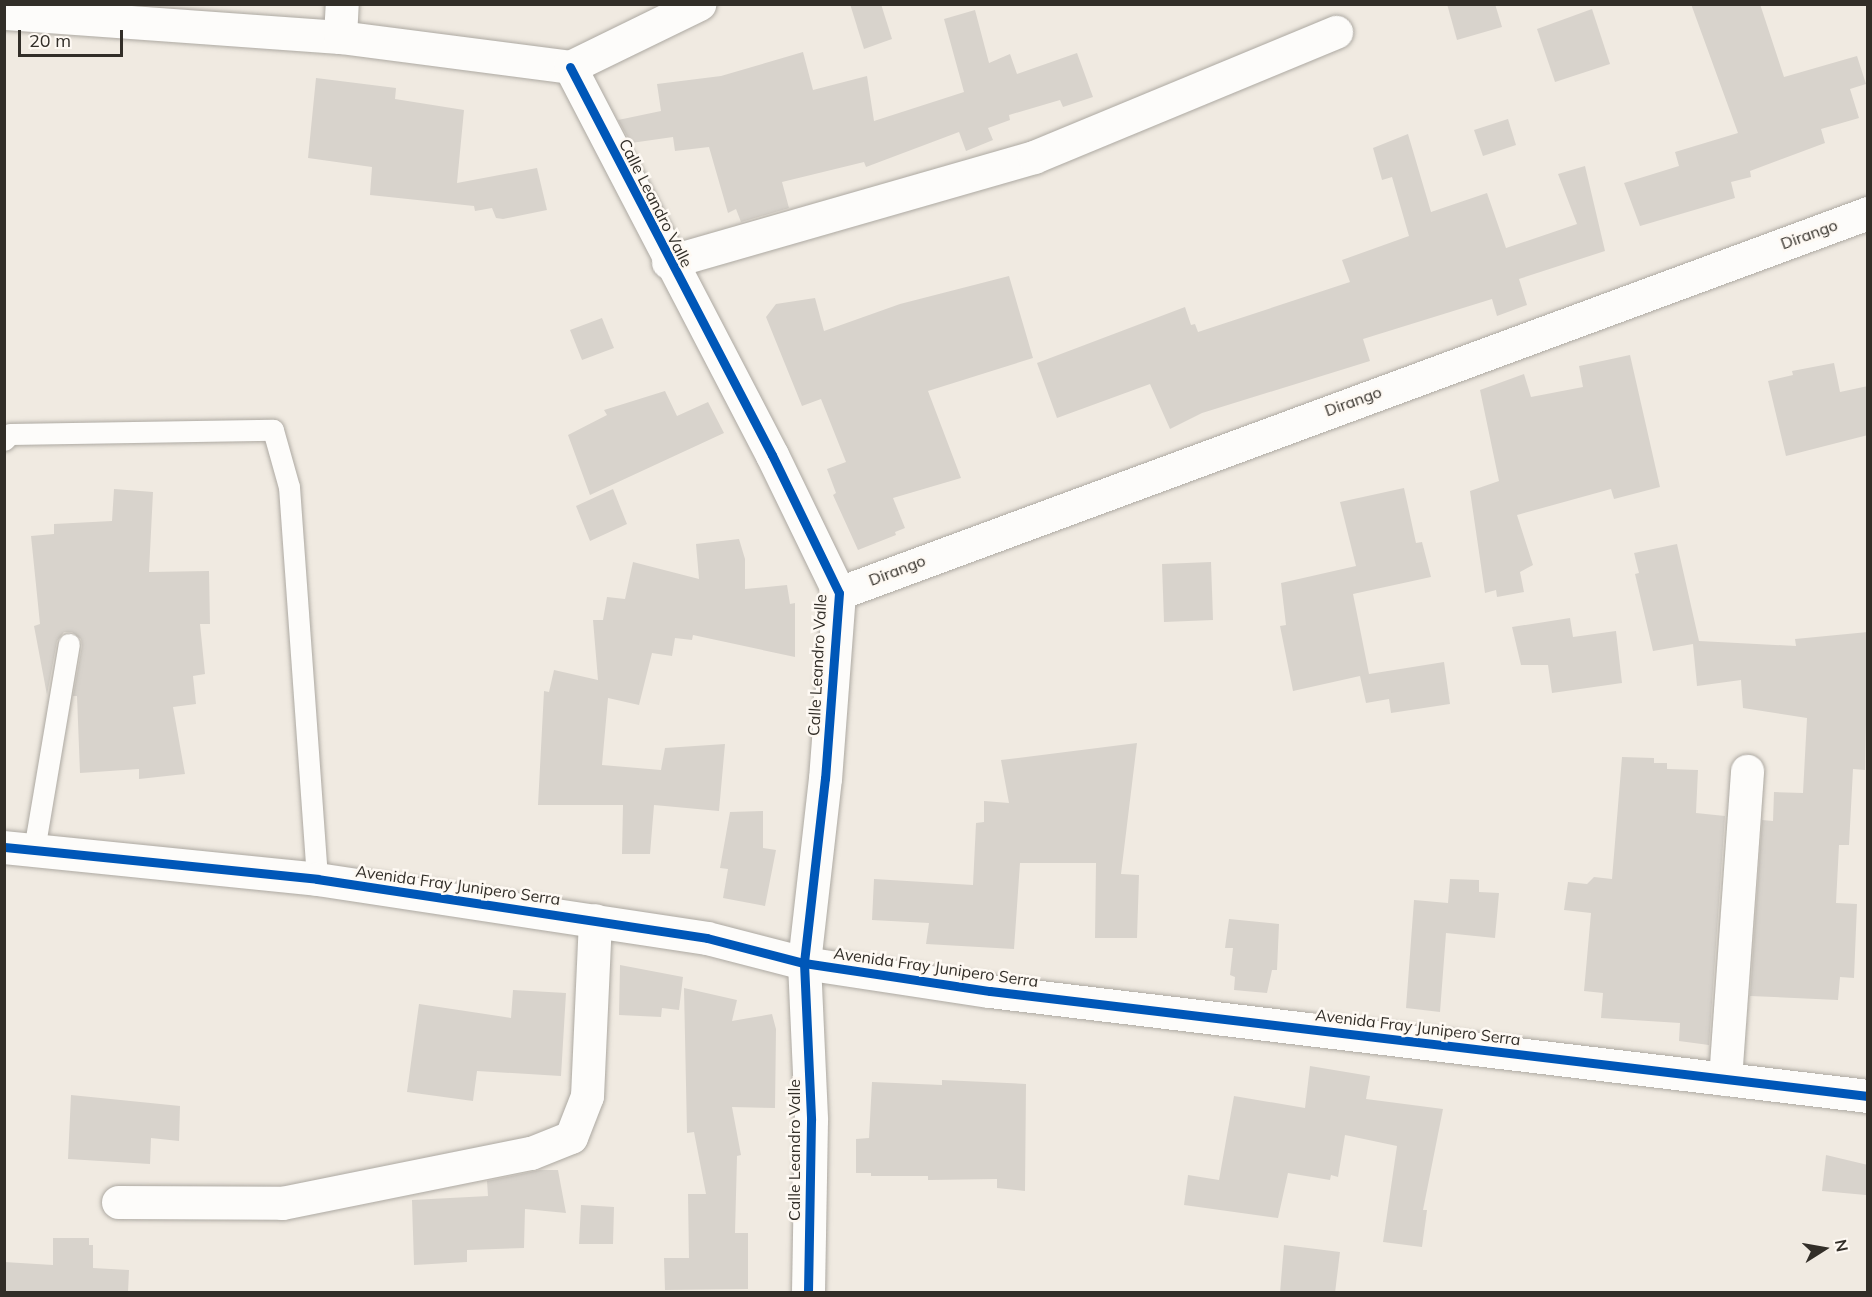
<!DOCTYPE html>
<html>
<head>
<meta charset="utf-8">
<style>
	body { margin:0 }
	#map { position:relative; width:1872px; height:1297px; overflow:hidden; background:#f0eae1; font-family:Mulish,sans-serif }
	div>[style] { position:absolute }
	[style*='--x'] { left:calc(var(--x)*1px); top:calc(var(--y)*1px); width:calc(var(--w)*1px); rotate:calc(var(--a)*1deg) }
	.building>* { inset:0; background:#d8d3cc }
	.roads { filter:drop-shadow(0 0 2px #ada9a2) drop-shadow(0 0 2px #ada9a2) }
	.lane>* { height:21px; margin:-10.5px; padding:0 10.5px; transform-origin:10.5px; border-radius:10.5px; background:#fdfcfa }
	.street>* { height:33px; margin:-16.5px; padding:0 16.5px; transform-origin:16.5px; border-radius:16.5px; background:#fdfcfa }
	.cycleway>* { height:9px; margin:-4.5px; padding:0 4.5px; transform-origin:4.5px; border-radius:4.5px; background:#0057b8 }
	span { translate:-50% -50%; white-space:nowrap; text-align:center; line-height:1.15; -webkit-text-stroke:5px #fef9f3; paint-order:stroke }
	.street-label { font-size:16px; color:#322e28 }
	.frame { position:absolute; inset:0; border:6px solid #322e28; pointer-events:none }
	.north { position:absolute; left:1794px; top:1219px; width:60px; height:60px; -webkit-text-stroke:4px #fef9f3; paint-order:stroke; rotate:79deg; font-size:16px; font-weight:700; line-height:24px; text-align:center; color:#322e28 }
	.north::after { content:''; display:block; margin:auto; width:21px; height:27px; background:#322e28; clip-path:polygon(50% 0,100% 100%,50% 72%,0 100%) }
	.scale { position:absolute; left:18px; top:30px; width:105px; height:27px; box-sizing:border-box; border:3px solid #322e28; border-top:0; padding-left:8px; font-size:18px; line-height:21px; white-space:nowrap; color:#322e28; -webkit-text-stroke:4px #fef9f3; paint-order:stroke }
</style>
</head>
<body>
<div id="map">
	<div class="building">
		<i style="clip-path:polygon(850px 4px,881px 4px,892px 39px,864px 49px)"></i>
		<i style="clip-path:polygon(1447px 4px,1495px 4px,1502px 27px,1457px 40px)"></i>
		<i style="clip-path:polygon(1691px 4px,1760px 4px,1784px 77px,1857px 56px,1866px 84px,1850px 89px,1859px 118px,1821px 129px,1825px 143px,1750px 171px,1751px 177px,1731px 182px,1735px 198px,1640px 226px,1624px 183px,1679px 166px,1675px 152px,1738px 133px)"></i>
		<i style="clip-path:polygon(1592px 9px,1610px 64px,1555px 82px,1537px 29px)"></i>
		<i style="clip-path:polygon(975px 10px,989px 63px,1010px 54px,1017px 74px,1077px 53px,1093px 97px,1063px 107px,1060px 100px,1009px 115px,1010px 120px,988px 128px,993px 140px,966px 151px,959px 132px,866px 167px,864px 162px,782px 182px,789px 208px,741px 222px,736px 209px,728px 213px,709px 147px,675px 151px,673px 137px,631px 143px,618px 120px,661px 111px,657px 84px,721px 76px,803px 52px,813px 90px,867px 76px,874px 121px,964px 92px,944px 19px)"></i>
		<i style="clip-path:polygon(316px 78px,396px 88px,395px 99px,464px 110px,457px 183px,537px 168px,547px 210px,503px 219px,496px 218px,492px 208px,475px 211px,474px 206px,370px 195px,372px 167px,308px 158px)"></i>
		<i style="clip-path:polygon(1508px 119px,1516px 145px,1483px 156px,1474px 130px)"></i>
		<i style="clip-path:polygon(1408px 134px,1431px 212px,1487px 193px,1506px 248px,1577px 224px,1558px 174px,1585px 166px,1605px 251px,1519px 279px,1527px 305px,1497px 316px,1492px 299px,1363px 339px,1370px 361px,1202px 413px,1170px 429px,1150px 384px,1057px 418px,1037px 363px,1185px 307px,1191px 325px,1195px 324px,1198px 332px,1350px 282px,1342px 260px,1409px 236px,1392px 177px,1382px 180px,1373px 148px)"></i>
		<i style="clip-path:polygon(1009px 276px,1033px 358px,928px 391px,961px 478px,893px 498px,905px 528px,895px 532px,896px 535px,858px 550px,833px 495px,836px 493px,827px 469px,846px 462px,821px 399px,802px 406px,766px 317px,776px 304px,815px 298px,824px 331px,900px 304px)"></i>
		<i style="clip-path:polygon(602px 318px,614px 348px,582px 360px,570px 330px)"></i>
		<i style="clip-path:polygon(1630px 355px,1660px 487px,1614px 499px,1611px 489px,1517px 515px,1533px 565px,1520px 572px,1524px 592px,1497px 597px,1496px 590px,1485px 593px,1470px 491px,1499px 481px,1480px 390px,1524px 374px,1531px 397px,1583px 387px,1579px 366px)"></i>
		<i style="clip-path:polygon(1834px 363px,1840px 392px,1868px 386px,1868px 435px,1786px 456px,1768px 381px,1793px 375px,1792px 371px)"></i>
		<i style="clip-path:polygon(665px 391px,677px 416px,708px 402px,724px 433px,590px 495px,568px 435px,607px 415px,604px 410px)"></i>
		<i style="clip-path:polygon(1404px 488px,1416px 543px,1422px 542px,1431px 577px,1353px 594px,1369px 674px,1444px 662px,1450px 704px,1391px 713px,1389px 699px,1366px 703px,1360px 676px,1293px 691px,1280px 626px,1286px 625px,1281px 583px,1356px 566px,1340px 502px)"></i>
		<i style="clip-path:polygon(114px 489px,153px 492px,149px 572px,209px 571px,210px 624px,200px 624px,205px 674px,193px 676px,196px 704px,173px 707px,185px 774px,139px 779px,139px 769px,80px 773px,77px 696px,73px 696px,82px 646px,81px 639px,72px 632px,64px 632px,57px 641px,47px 695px,34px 626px,40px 624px,31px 536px,54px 534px,54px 524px,112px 521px)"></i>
		<i style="clip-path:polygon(613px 489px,627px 524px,590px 541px,576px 506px)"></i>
		<i style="clip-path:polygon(739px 539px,745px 559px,745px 589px,787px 585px,790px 604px,795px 603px,795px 657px,693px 635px,692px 640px,675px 638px,672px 656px,652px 653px,639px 705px,608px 698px,602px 765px,661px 770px,665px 748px,725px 744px,719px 811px,654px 805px,650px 854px,622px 854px,623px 805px,538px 805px,544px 691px,549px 692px,554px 670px,598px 680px,593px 620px,603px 620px,607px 597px,625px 599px,633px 562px,699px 579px,696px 544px)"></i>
		<i style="clip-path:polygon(1677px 544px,1699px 641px,1796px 646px,1795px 639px,1868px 632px,1865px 770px,1853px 769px,1849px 845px,1839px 845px,1836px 903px,1857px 904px,1854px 978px,1840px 977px,1838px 1000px,1750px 996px,1762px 820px,1773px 821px,1774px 792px,1803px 793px,1807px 718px,1743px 708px,1741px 680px,1697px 686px,1693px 644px,1653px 651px,1635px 574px,1639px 573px,1634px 553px)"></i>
		<i style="clip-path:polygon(1211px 562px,1213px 620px,1164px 622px,1162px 564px)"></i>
		<i style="clip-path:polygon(1570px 618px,1573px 637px,1616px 631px,1622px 683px,1552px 693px,1548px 665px,1521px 665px,1512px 627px)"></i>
		<i style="clip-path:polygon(1137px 743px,1121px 874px,1139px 875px,1137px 938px,1095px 938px,1096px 863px,1020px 863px,1014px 949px,926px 944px,929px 923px,872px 920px,874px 879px,973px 885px,976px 823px,984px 822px,984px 801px,1009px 803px,1001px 760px)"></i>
		<i style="clip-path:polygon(1622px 757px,1654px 758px,1654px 763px,1667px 763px,1667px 769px,1698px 770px,1696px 813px,1725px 816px,1709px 1045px,1679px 1041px,1680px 1023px,1601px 1018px,1603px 993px,1584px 991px,1591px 913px,1564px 910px,1568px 882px,1587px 884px,1594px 877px,1612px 879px)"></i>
		<i style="clip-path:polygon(763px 811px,763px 848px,776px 850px,765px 906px,723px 898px,728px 869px,720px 868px,730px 812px)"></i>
		<i style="clip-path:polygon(1450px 879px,1479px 880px,1479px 892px,1499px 893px,1495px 938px,1446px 933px,1440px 1012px,1406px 1008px,1414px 900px,1448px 903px)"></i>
		<i style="clip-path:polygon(1229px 919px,1279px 924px,1277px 970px,1272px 970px,1267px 993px,1234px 990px,1235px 977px,1230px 975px,1233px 948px,1225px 948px)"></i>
		<i style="clip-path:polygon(620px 965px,683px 977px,679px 1010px,662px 1008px,661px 1017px,619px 1015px)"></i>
		<i style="clip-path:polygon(684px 988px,737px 1000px,732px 1021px,772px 1014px,776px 1029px,775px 1108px,732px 1107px,741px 1155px,737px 1156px,735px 1233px,748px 1233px,748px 1289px,665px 1290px,664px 1258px,689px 1258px,688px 1194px,706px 1194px,694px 1132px,687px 1133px)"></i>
		<i style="clip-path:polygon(513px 990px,566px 993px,561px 1076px,477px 1071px,473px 1101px,407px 1092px,419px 1004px,511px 1018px)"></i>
		<i style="clip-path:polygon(1310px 1066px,1370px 1076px,1366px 1099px,1443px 1109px,1423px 1210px,1427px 1210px,1422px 1247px,1383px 1242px,1397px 1146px,1345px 1135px,1338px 1177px,1331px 1175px,1330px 1180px,1288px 1173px,1278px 1218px,1184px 1205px,1188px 1175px,1219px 1180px,1234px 1096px,1305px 1108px)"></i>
		<i style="clip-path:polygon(942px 1080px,1026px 1084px,1025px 1191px,997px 1188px,997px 1179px,928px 1180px,928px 1176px,871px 1176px,871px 1173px,856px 1173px,856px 1139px,869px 1138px,872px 1082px,942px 1085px)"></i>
		<i style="clip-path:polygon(71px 1095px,180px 1106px,179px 1141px,151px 1138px,150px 1164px,68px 1159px)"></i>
		<i style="clip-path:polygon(1826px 1155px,1868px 1165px,1866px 1195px,1822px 1191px)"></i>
		<i style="clip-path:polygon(540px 1170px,558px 1170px,566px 1213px,525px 1209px,524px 1248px,467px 1250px,467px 1262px,414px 1265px,412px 1200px,488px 1196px,487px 1181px)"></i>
		<i style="clip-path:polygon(581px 1205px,614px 1207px,613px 1244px,579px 1244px)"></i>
		<i style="clip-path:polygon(53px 1238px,89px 1238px,89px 1245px,93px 1245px,93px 1268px,129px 1270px,128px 1293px,4px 1293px,4px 1262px,53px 1265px)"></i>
		<i style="clip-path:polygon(1284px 1245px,1340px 1252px,1335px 1293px,1280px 1293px)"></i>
	</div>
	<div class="roads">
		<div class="lane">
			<i style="--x:4;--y:440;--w:8;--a:-45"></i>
			<i style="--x:10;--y:434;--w:263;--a:-0.9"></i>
			<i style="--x:273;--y:430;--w:59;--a:74.3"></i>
			<i style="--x:289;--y:487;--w:393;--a:85.9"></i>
			<i style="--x:34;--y:850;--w:209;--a:-80.4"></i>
		</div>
		<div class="street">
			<i style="--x:4;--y:13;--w:337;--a:4.1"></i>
			<i style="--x:340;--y:37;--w:232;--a:7.4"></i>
			<i style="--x:340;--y:37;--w:33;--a:-87"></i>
			<i style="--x:570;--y:67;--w:437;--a:62.5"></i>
			<i style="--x:772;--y:455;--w:153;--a:64.1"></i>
			<i style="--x:839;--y:593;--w:186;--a:94.3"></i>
			<i style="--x:825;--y:778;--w:186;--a:96.5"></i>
			<i style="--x:804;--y:963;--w:157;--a:87.4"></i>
			<i style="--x:811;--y:1120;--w:172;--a:91"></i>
			<i style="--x:570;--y:67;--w:144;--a:-26"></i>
			<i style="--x:668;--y:262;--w:381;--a:-16"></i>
			<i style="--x:1034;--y:157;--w:327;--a:-22.5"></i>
			<i style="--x:839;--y:593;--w:1097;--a:-20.27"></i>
			<i style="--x:4;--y:847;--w:315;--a:5.8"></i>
			<i style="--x:317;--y:879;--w:394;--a:8.6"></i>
			<i style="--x:707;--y:938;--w:100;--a:14.5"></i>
			<i style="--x:804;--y:963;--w:188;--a:8.6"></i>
			<i style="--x:990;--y:991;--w:884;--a:6.82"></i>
			<i style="--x:1725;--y:1079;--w:309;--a:-85.9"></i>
			<i style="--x:118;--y:1202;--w:164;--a:0.3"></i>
			<i style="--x:282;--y:1203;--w:254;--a:-11.4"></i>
			<i style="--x:531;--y:1153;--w:43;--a:-21.8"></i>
			<i style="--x:571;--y:1137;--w:44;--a:-68.7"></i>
			<i style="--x:587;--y:1096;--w:176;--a:-87.4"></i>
		</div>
	</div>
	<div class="cycleway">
		<i style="--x:570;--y:67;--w:437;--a:62.5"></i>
		<i style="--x:772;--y:455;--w:153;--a:64.1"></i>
		<i style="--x:839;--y:593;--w:186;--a:94.3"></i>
		<i style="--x:825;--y:778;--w:186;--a:96.5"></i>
		<i style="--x:804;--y:963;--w:157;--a:87.4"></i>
		<i style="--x:811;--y:1120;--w:172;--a:91"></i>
		<i style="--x:4;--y:847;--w:315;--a:5.8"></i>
		<i style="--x:317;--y:879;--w:394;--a:8.6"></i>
		<i style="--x:707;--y:938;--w:100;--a:14.5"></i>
		<i style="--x:804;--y:963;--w:188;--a:8.6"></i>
		<i style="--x:990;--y:991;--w:884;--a:6.82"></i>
	</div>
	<div class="street-label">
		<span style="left:656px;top:203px;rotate:63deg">Calle Leandro Valle</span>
		<span style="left:1809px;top:234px;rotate:-20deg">Dirango</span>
		<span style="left:1353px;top:401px;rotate:-20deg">Dirango</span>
		<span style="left:897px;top:570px;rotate:-21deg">Dirango</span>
		<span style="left:817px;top:665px;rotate:-87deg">Calle Leandro Valle</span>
		<span style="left:458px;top:885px;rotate:8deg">Avenida Fray Junipero Serra</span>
		<span style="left:936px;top:967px;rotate:8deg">Avenida Fray Junipero Serra</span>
		<span style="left:1418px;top:1027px;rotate:7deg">Avenida Fray Junipero Serra</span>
		<span style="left:794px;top:1150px;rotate:-90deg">Calle Leandro Valle</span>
	</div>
	<div class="frame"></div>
	<div class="north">N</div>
	<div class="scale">20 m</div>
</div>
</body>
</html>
